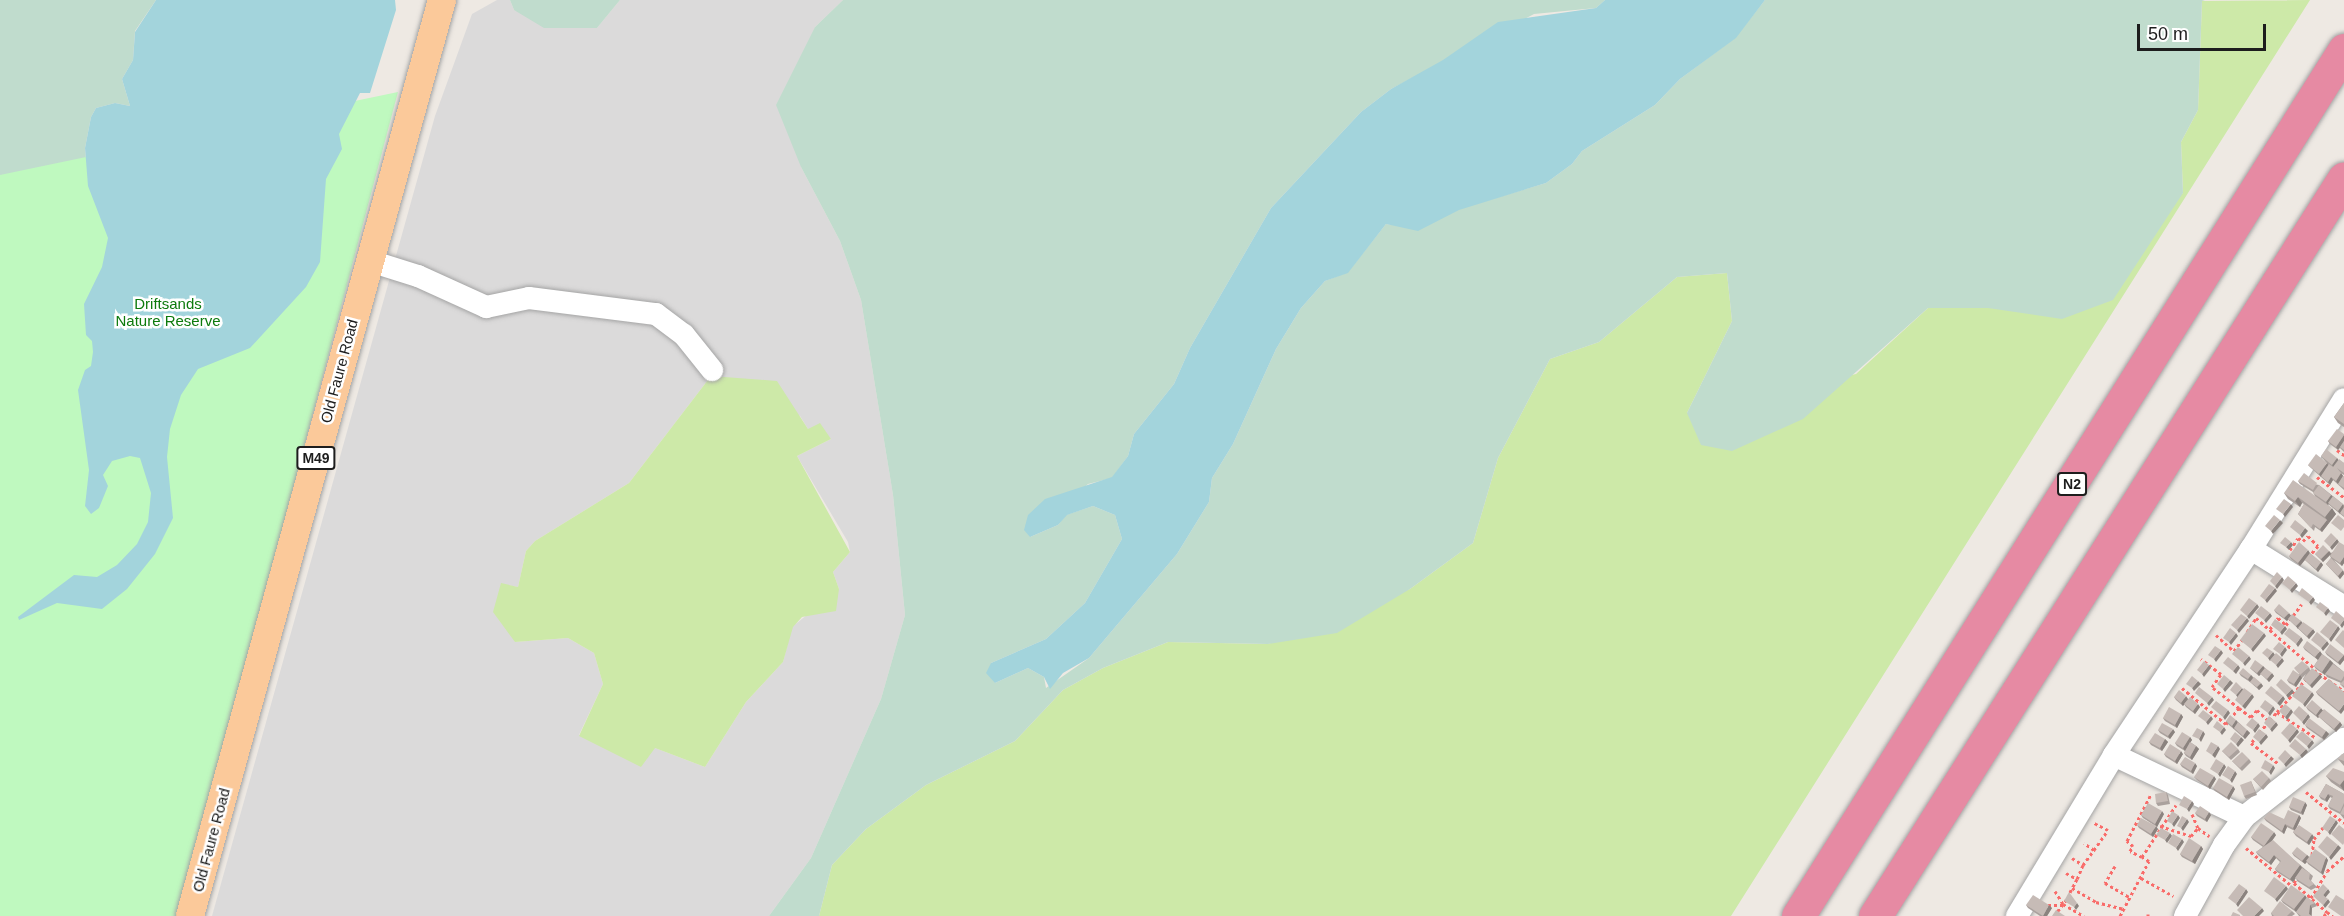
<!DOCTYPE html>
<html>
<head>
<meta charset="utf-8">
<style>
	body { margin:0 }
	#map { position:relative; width:2344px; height:916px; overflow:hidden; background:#eee9e3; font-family:Helvetica,sans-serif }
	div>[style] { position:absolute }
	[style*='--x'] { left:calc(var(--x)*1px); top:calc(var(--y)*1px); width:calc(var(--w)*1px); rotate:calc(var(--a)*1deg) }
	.residential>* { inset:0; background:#dbdada }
	.grass>* { inset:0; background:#cde9a8 }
	.wetland>* { inset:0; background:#c0dccd }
	.park>* { inset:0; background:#bff9bf }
	.water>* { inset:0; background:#a3d4dc }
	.path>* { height:3px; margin-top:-1.5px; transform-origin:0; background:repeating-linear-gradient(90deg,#f96b69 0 3px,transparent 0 6px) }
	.roads { filter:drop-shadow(0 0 2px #a4a4a4) drop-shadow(0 0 2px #a4a4a4) }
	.minor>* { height:22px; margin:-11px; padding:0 11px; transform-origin:11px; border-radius:11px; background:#fff }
	.major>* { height:28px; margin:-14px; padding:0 14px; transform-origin:14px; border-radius:14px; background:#fbc99a }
	.highway>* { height:33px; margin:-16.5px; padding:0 16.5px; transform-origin:16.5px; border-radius:16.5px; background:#e68aa3 }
	.wall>* { inset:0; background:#aaa19d }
	.shaded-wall>* { inset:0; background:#8b837f }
	.building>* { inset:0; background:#c6bbb6 }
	span { translate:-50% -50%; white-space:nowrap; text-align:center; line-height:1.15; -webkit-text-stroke:5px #fff; paint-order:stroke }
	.shield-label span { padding:2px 4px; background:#fff; border:2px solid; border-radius:4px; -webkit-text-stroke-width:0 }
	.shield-label { font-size:14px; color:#1d1d1d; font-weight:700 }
	.park-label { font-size:15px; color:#0c7a0c }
	.street-label { font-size:15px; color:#1d1d1d }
	.scale { position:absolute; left:2137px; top:24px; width:129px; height:27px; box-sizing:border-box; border:3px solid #1d1d1d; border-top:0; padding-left:8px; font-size:18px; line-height:21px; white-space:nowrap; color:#1d1d1d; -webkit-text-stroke:4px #fff; paint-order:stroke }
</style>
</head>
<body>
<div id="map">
	<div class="residential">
		<i style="clip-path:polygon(evenodd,497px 0,510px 0,514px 10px,597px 28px,620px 0,843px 0,815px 27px,801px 167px,840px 241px,861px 300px,893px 495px,905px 615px,881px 699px,811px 858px,769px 916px,212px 916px,435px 116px,472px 14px,497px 0,711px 376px,800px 416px,808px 429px,831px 439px,797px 456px,848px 542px,850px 552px,833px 572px,839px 589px,792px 627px,783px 662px,746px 702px,705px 767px,655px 748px,579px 735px,603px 684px,594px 653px,568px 638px,515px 642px,501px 584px,518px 587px,526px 551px,535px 541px,629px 483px,711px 376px)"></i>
	</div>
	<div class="grass">
		<i style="clip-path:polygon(2310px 0,1731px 916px,819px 916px,832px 865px,866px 829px,926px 785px,1015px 741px,1063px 690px,1103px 668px,1168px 642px,1268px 644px,1410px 589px,1473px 543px,1498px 458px,1550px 359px,1599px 342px,1677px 277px,1727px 273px,1732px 321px,1687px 413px,1856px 374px,1928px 308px,1988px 308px,2183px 193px,2181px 142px,2198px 110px,2202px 1px)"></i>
		<i style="clip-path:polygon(711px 376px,777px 381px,808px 429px,820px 423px,831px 439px,797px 456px,850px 552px,833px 572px,839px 589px,836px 611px,802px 617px,793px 627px,783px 662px,746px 702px,705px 767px,655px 748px,641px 767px,579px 736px,603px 684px,594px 653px,568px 638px,515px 642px,493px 612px,501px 583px,518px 587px,526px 551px,535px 541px,629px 483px)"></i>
	</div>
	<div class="wetland">
		<i style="clip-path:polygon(0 0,156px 0,135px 31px,133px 60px,122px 79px,130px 106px,115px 103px,96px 108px,91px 117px,85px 148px,88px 186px,0 222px)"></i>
		<i style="clip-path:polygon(510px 0,620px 0,597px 28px,544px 28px,514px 10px)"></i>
		<i style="clip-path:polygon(843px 0,1605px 0,1596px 8px,1534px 14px,1391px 89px,1361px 112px,1271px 208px,1190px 348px,1174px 384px,1134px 434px,1128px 456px,1112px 478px,1088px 484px,1030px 537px,1058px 525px,1066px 515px,1093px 506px,1115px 515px,1122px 539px,1085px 603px,1046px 639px,991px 663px,995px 683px,1028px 668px,1044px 677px,1046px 688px,1089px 658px,1177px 554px,1209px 502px,1212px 478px,1233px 444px,1276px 349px,1301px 308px,1325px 281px,1348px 272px,1386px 224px,1401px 226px,1546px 183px,1572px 164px,1582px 151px,1655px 105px,1680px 79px,1735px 38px,1765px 0,2205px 0,2202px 1px,2198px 110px,2181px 142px,2183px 193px,2113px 300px,2062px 319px,1988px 308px,1928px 308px,1803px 419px,1732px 451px,1701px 445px,1687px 413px,1732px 321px,1727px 273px,1677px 277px,1599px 342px,1550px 359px,1498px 458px,1473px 543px,1410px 589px,1337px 633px,1268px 644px,1168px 642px,1103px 668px,1063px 690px,1015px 741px,926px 785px,866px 829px,832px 865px,819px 916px,769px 916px,811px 858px,881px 699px,905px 615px,893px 495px,861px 300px,840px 241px,801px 167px,776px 105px,815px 27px)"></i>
	</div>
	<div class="park">
		<i style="clip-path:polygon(398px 92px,180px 916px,0 916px,0 175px)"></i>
	</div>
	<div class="water">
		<i style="clip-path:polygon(156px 0,395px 0,396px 10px,370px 93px,360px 93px,339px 134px,342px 149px,326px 179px,320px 262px,306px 287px,250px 348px,198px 369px,181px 395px,170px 429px,167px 457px,173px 518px,155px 554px,127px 589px,102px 609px,57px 603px,19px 620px,18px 617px,74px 575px,97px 577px,117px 565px,137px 544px,148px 522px,151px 493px,140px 458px,130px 456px,112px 461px,103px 475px,108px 486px,99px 508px,91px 514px,85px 506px,89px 470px,78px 390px,85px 370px,91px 366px,93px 352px,92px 341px,86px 335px,84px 304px,102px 267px,108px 238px,88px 186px,85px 148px,91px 117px,96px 108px,115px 103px,130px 106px,122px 79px,133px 60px,135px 32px)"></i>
		<i style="clip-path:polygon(1605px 0,1765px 0,1736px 38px,1680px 79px,1655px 105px,1582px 151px,1572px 164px,1546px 183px,1459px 210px,1418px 231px,1386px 224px,1348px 273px,1325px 281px,1301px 308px,1276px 349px,1233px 444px,1212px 478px,1209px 502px,1177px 554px,1089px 658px,1063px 673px,1050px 689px,1044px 677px,1028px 668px,995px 683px,986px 673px,991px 663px,1046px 639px,1085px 603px,1122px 539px,1115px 515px,1093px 506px,1067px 515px,1058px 525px,1030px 537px,1024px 530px,1028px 515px,1045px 499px,1112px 477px,1128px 456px,1134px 434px,1174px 384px,1190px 348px,1271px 208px,1361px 112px,1391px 89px,1443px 60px,1498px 22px,1596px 8px)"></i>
	</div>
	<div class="path">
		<i style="--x:2337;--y:450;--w:9;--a:36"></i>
		<i style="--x:2317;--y:477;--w:34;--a:37"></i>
		<i style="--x:2290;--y:550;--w:14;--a:-56"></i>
		<i style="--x:2298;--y:538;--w:6;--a:31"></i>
		<i style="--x:2303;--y:541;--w:7;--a:-45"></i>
		<i style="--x:2308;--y:536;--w:14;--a:45"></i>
		<i style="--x:2318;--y:546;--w:13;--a:132"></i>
		<i style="--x:2270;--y:629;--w:14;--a:-54"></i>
		<i style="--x:2278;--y:618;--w:11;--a:41"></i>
		<i style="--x:2286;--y:625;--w:26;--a:-53"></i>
		<i style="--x:2247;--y:632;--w:17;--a:-57"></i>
		<i style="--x:2256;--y:618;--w:78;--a:40.8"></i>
		<i style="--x:2216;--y:635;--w:24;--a:42"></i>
		<i style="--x:2234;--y:651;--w:14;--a:-54"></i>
		<i style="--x:2314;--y:670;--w:37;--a:35"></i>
		<i style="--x:2182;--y:688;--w:57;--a:39.3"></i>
		<i style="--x:2226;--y:724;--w:21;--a:-51"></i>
		<i style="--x:2239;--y:708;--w:34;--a:-142"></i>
		<i style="--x:2212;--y:687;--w:16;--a:-55"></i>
		<i style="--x:2221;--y:674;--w:25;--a:-143"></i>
		<i style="--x:2239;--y:708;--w:15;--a:37"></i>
		<i style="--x:2251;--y:717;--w:9;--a:-49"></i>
		<i style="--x:2257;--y:710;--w:16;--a:43"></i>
		<i style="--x:2269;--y:721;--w:28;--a:129"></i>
		<i style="--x:2251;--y:743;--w:35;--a:37"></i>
		<i style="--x:2277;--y:712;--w:44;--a:-48.7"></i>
		<i style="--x:2270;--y:720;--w:11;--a:-49"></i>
		<i style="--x:2277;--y:712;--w:47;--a:33.7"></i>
		<i style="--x:2306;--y:792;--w:49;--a:39.2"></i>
		<i style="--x:2192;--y:814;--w:15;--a:67"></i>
		<i style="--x:2160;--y:826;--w:33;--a:18"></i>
		<i style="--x:2191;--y:836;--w:11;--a:-49"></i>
		<i style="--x:2198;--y:828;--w:14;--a:36"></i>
		<i style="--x:2246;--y:848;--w:60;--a:39.6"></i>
		<i style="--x:2094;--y:850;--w:24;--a:-55"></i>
		<i style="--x:2108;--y:830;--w:16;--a:-153"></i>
		<i style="--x:2312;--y:855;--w:16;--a:-83"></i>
		<i style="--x:2314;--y:839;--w:16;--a:-52"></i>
		<i style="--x:2142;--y:857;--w:13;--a:-153"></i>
		<i style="--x:2130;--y:851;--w:6;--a:-59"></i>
		<i style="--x:2133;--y:846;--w:8;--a:-140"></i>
		<i style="--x:2127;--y:841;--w:53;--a:-62.9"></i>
		<i style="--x:2072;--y:858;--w:13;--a:32"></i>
		<i style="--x:2083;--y:865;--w:15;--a:113"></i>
		<i style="--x:2083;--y:865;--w:19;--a:-54"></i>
		<i style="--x:2094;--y:850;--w:12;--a:-145"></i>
		<i style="--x:2115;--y:866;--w:20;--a:120"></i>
		<i style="--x:2105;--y:883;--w:30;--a:30"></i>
		<i style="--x:2066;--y:873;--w:13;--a:29"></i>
		<i style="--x:2077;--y:879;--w:17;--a:118"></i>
		<i style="--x:2298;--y:875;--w:9;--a:117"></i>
		<i style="--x:2294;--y:883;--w:44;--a:41.3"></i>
		<i style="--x:2141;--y:878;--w:37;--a:29"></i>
		<i style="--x:2072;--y:888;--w:28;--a:30"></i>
		<i style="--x:2096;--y:902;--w:29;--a:14"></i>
		<i style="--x:2055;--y:891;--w:15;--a:58"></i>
		<i style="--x:2063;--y:904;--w:24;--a:30"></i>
		<i style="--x:2311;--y:898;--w:31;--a:-59"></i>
		<i style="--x:2327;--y:871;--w:23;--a:-41"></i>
		<i style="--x:2048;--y:905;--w:14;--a:0"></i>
		<i style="--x:2054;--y:916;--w:20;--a:-53"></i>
		<i style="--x:2120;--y:916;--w:62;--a:-62.2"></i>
		<i style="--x:2149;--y:861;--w:8;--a:-150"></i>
		<i style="--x:2142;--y:857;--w:62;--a:-56.8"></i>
		<i style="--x:2148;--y:916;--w:2;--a:-90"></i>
		<i style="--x:2324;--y:916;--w:5;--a:-53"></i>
		<i style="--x:2327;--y:912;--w:7;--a:34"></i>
	</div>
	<div class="roads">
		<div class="minor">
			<i style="--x:370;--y:261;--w:50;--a:17.4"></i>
			<i style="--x:418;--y:276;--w:75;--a:24.5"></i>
			<i style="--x:486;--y:307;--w:44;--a:-11.8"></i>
			<i style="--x:529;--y:298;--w:128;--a:7.2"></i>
			<i style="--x:656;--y:314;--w:35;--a:37"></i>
			<i style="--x:684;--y:335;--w:45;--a:51.3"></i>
			<i style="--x:2251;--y:549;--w:110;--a:31.9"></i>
			<i style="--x:2114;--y:755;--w:144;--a:25.5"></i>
			<i style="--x:2244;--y:817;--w:127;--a:-38"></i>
			<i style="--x:2017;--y:916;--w:188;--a:-58.9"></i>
			<i style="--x:2114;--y:755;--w:247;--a:-56.4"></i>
			<i style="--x:2251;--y:549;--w:176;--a:-58.2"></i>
			<i style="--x:2185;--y:916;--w:81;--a:-61.2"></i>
			<i style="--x:2224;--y:845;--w:34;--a:-54"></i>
		</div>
		<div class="major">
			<i style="--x:190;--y:916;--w:950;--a:-74.62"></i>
		</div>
		<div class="highway">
			<i style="--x:1798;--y:916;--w:1024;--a:-57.77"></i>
			<i style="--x:1875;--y:916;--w:874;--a:-57.56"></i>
		</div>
	</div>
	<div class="wall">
		<i style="clip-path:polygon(2344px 403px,2344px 427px,2338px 423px,2334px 417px)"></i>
		<i style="clip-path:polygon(2344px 434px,2344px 452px,2340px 448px,2338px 450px,2330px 444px,2328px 441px)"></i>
		<i style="clip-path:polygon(2321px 456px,2337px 458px,2338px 460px,2344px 463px,2344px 475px,2341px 473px,2344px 477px,2344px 490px,2333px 480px,2330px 485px,2311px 468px,2308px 465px,2328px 465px)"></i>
		<i style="clip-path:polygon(2298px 481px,2319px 485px,2344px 505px,2344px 517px,2328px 504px,2328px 505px,2336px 514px,2329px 523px,2328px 522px,2329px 523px,2322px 532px,2315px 527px,2314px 531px,2298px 514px,2304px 504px,2302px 503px,2300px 507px,2288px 499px,2284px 493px,2315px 496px,2313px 492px,2300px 484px)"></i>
		<i style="clip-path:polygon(2344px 545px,2344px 563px,2342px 566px,2334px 560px,2344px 572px,2344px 574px,2340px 579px,2326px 564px,2331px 558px,2330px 556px,2330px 555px,2323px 562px,2315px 554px,2329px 551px,2331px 553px)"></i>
		<i style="clip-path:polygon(2310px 553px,2323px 565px,2318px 572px,2305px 560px,2300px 566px,2291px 559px,2289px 556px)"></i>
		<i style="clip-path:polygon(2274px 610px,2291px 615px,2301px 621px,2302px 623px,2315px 632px,2309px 639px,2288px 619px,2287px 621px,2276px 613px)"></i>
		<i style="clip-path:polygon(2303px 647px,2322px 654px,2330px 660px,2333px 663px,2344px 672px,2344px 688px,2340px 684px,2341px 683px,2327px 677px,2325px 674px,2325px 675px,2316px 669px,2314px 666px,2318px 660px,2305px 650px)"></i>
		<i style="clip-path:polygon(2325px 652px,2344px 655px,2344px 660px,2340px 665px,2327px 655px)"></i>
		<i style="clip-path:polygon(2263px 666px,2274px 676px,2269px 682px,2261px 674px,2259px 676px,2252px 670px,2250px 668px)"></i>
		<i style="clip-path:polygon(2309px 667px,2310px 670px,2322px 677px,2312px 688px,2303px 679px,2306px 674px,2302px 678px,2296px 687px,2289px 683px,2287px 680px,2299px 674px)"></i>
		<i style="clip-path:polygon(2239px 673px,2251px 675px,2263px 686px,2259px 690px,2250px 682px,2241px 676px)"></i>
		<i style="clip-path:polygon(2329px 679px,2341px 714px,2318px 695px,2316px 692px)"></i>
		<i style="clip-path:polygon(2174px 697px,2188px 699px,2200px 707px,2195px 714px,2186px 707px,2184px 704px,2186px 702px,2183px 706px,2176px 700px)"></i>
		<i style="clip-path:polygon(2306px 707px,2323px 710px,2340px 722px,2342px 725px,2336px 732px,2319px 717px,2318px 718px,2308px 710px)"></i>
		<i style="clip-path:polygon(2181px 714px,2183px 717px,2177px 728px,2165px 721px,2163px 718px)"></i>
		<i style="clip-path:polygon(2236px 720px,2250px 733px,2245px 739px,2228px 724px,2226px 721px)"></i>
		<i style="clip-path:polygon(2305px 725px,2326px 731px,2329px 734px,2324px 740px,2307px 728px)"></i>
		<i style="clip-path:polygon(2158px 730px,2175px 732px,2170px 739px,2160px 733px)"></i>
		<i style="clip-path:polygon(2190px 737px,2192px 740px,2190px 742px,2196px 746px,2199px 749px,2192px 760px,2186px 756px,2184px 753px,2185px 751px,2177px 746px,2175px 743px)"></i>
		<i style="clip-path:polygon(2165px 739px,2168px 742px,2162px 751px,2151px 745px,2149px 742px)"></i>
		<i style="clip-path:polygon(2238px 749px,2240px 752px,2231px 760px,2222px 751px)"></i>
		<i style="clip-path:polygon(2164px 754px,2183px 754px,2177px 764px,2166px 757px)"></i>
		<i style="clip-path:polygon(2344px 754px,2344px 766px,2338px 759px)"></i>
		<i style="clip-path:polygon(2249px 759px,2251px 762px,2242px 771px,2232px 761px)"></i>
		<i style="clip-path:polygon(2180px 764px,2197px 766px,2193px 774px,2182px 767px)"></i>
		<i style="clip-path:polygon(2344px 772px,2344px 791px,2331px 782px,2326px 776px)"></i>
		<i style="clip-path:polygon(2194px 777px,2216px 779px,2210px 789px,2197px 780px)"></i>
		<i style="clip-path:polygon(2269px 778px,2271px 781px,2263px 790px,2253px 779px)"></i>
		<i style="clip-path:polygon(2251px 781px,2257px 795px,2246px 799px,2244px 796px)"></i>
		<i style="clip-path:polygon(2326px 784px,2344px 794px,2344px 819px,2340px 814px,2330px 809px,2328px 806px,2332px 798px,2330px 797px,2327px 802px,2321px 799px,2319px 796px)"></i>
		<i style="clip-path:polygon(2213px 788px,2235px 789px,2229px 800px,2215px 791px)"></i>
		<i style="clip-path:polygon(2166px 792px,2168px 795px,2170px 804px,2158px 806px,2156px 803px)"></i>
		<i style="clip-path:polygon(2307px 805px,2303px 815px,2291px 810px,2289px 807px)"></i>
		<i style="clip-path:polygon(2195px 813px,2211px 815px,2207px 822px,2197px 816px)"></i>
		<i style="clip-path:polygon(2164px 814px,2157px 827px,2143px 818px,2141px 815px)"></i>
		<i style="clip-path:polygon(2299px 815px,2301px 818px,2295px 831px,2314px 837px,2309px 845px,2296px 836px,2293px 832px,2295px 831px,2287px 827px,2284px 834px,2266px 821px,2264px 818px,2284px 819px)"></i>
		<i style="clip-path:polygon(2137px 825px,2158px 829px,2153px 837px,2139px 828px)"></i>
		<i style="clip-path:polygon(2276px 835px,2272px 841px,2313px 876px,2311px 881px,2317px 887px,2311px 890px,2297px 881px,2296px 878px,2293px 882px,2277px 872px,2275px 869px,2280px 862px,2276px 858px,2271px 865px,2258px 855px,2256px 852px,2263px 847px,2253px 840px,2251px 837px)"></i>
		<i style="clip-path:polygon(2201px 846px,2203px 849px,2195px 864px,2182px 857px,2180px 854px)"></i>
		<i style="clip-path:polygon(2292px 853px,2307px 855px,2309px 857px,2328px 860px,2323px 875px,2308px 864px,2307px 862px,2305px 864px,2294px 856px)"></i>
		<i style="clip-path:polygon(2307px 898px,2315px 903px,2317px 906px,2312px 908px,2312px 916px,2299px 916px,2296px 912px,2283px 903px,2281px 900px)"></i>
		<i style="clip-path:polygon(2026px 905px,2052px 908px,2047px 916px,2040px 916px,2028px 908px)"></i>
		<i style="clip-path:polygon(2292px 911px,2295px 914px,2292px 916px,2272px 916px,2271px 913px)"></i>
	</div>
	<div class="shaded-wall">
		<i style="clip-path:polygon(2344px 435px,2344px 441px,2338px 450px,2336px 447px)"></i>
		<i style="clip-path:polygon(2337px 458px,2339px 461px,2334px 468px,2332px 465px)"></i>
		<i style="clip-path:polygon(2327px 463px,2329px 466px,2321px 477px,2319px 474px)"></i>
		<i style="clip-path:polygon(2341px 473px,2343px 476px,2338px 484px,2336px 481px)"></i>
		<i style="clip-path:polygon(2331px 477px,2333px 480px,2330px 485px,2328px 482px)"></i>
		<i style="clip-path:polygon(2331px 495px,2334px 498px,2328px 505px,2326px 502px)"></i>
		<i style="clip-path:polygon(2298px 497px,2302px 503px,2300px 507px,2295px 501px)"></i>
		<i style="clip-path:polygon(2291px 504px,2293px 507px,2285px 517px,2283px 514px)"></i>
		<i style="clip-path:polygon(2343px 504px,2344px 509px,2340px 514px,2338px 511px)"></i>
		<i style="clip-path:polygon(2332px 508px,2336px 514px,2329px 523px,2325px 517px)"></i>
		<i style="clip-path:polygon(2280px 520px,2283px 523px,2273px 534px,2271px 531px)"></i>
		<i style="clip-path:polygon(2327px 520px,2329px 523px,2322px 532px,2320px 529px)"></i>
		<i style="clip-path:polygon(2305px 528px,2308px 531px,2302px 538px,2300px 535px)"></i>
		<i style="clip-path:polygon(2337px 539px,2339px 542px,2332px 550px,2330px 547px)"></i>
		<i style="clip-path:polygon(2291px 542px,2293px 545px,2289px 550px,2286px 547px)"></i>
		<i style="clip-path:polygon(2308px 550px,2310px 553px,2300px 566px,2298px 563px)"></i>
		<i style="clip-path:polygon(2329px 551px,2331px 554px,2323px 562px,2321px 559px)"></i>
		<i style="clip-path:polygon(2344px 557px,2344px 563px,2342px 566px,2340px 563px)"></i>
		<i style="clip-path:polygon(2321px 562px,2323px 565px,2318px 572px,2316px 569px)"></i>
		<i style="clip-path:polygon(2343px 570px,2344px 574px,2340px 579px,2338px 576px)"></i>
		<i style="clip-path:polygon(2282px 577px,2284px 580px,2277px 589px,2275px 586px)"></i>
		<i style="clip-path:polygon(2296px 583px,2298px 586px,2292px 593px,2290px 590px)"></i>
		<i style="clip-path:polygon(2275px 588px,2277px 591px,2267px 603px,2265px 600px)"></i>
		<i style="clip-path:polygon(2313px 597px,2315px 600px,2311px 605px,2309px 602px)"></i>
		<i style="clip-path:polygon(2257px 604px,2259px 607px,2249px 619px,2247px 616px)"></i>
		<i style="clip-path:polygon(2328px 608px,2330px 611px,2326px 616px,2324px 613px)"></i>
		<i style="clip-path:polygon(2270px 613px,2272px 616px,2266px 623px,2264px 620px)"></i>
		<i style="clip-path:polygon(2289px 613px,2291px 616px,2287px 621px,2284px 618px)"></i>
		<i style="clip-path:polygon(2247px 618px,2249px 621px,2239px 633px,2237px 630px)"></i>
		<i style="clip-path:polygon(2344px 620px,2344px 625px,2342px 628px,2340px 625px)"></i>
		<i style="clip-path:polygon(2301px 621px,2303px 624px,2298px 629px,2296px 626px)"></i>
		<i style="clip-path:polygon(2285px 626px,2287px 629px,2282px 635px,2280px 632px)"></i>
		<i style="clip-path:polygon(2338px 626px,2340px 629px,2331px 642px,2329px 639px)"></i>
		<i style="clip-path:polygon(2313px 629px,2315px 632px,2309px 639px,2307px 636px)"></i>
		<i style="clip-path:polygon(2236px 633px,2238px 636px,2231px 645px,2229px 642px)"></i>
		<i style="clip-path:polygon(2264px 633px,2266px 636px,2253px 652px,2251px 649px)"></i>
		<i style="clip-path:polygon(2301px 637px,2303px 640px,2298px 647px,2296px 644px)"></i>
		<i style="clip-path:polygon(2327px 641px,2329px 644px,2323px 651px,2321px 648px)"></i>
		<i style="clip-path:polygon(2285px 647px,2287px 650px,2282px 657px,2280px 654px)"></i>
		<i style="clip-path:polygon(2221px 650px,2223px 653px,2216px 662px,2214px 659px)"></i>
		<i style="clip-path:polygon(2320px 651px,2322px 654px,2318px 660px,2315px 657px)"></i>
		<i style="clip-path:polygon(2273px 652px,2275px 655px,2270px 661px,2268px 658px)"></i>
		<i style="clip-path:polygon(2344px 655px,2344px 660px,2340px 665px,2338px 662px)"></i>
		<i style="clip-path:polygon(2249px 656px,2251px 659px,2245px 666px,2243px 663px)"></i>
		<i style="clip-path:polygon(2282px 658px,2284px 661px,2278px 668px,2276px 665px)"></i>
		<i style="clip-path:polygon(2330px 660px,2333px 663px,2325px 675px,2322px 672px)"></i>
		<i style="clip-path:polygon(2209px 665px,2211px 668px,2204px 677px,2202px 674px)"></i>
		<i style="clip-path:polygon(2238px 665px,2240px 668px,2236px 674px,2233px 671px)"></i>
		<i style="clip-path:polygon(2263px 666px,2265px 669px,2259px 676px,2257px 673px)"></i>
		<i style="clip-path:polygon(2272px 673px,2274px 676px,2269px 682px,2267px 679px)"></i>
		<i style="clip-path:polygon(2320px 674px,2322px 677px,2312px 688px,2310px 685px)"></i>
		<i style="clip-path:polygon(2251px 675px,2253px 678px,2250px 682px,2248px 679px)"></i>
		<i style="clip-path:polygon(2300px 675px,2302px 678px,2296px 687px,2294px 684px)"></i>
		<i style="clip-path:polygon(2230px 680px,2233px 683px,2225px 692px,2223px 689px)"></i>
		<i style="clip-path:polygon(2198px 681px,2201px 684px,2194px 691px,2192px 688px)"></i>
		<i style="clip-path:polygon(2261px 683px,2263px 686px,2259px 690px,2257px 687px)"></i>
		<i style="clip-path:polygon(2242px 688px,2244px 691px,2238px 698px,2236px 695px)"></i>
		<i style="clip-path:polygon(2292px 689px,2294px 692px,2288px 698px,2286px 695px)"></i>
		<i style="clip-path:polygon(2312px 692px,2314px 695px,2305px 707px,2303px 704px)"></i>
		<i style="clip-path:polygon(2252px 694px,2254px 697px,2245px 709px,2242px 706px)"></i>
		<i style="clip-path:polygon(2186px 696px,2188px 699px,2183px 706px,2181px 703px)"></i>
		<i style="clip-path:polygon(2283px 696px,2285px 699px,2280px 706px,2277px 703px)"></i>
		<i style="clip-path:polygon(2212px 697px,2214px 700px,2209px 706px,2207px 703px)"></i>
		<i style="clip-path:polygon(2198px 704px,2200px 707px,2195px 714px,2193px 711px)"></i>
		<i style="clip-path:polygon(2344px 704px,2344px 710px,2341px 714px,2339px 711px)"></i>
		<i style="clip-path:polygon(2273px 706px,2275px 709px,2270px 716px,2268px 713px)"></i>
		<i style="clip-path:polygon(2321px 708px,2323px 711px,2318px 718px,2316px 715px)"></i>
		<i style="clip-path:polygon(2291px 709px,2293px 712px,2287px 720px,2285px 717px)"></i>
		<i style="clip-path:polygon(2228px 710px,2230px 713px,2225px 720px,2223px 717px)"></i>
		<i style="clip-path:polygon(2181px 714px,2183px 717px,2177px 728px,2175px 725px)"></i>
		<i style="clip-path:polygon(2308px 714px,2310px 717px,2304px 725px,2302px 722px)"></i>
		<i style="clip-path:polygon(2211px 716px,2213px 719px,2208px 725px,2206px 722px)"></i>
		<i style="clip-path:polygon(2236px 720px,2238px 723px,2234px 729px,2232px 726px)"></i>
		<i style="clip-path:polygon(2276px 722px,2278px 725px,2272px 732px,2270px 729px)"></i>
		<i style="clip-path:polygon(2340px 722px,2342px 725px,2336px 732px,2334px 729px)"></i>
		<i style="clip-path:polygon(2258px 723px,2260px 726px,2255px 733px,2253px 730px)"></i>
		<i style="clip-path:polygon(2224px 727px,2226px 730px,2222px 735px,2220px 732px)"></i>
		<i style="clip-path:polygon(2173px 729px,2175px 732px,2170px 739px,2168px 736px)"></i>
		<i style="clip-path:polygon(2297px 729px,2299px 732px,2290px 743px,2288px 740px)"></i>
		<i style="clip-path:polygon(2247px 730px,2250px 733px,2245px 739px,2243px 736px)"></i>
		<i style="clip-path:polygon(2203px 731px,2205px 734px,2201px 742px,2199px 739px)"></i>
		<i style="clip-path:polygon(2326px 731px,2329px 734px,2324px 740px,2322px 737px)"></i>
		<i style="clip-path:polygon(2266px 734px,2268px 737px,2261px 745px,2259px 742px)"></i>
		<i style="clip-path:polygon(2190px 737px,2192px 740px,2185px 751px,2183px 748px)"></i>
		<i style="clip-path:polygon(2241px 737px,2244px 740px,2238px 747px,2236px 744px)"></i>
		<i style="clip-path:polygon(2165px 739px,2168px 742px,2162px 751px,2160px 748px)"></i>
		<i style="clip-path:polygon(2312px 740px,2314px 743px,2309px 749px,2307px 746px)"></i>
		<i style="clip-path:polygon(2196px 746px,2199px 749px,2192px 760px,2190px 757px)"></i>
		<i style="clip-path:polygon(2218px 746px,2220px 749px,2215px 758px,2212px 755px)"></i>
		<i style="clip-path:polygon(2306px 749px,2308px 752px,2302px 758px,2300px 755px)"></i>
		<i style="clip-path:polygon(2181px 751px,2183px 754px,2177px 764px,2175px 761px)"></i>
		<i style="clip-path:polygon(2291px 756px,2294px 759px,2286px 767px,2284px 764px)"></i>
		<i style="clip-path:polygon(2195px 763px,2197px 766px,2193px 774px,2191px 771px)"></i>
		<i style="clip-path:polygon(2224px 764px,2226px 767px,2220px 777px,2218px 774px)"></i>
		<i style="clip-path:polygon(2273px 765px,2275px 768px,2271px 775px,2269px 772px)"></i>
		<i style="clip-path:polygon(2235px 771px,2237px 774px,2232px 783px,2230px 780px)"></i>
		<i style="clip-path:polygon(2214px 776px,2216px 779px,2210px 789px,2208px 786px)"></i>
		<i style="clip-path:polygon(2344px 780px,2344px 791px,2340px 785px)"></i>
		<i style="clip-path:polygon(2233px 786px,2235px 789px,2229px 800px,2227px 797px)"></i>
		<i style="clip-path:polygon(2328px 794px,2330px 797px,2327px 802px,2325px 799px)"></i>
		<i style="clip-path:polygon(2192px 801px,2194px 804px,2189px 812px,2187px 809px)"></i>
		<i style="clip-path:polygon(2305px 802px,2307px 805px,2303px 815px,2301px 812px)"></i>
		<i style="clip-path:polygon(2162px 811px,2164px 814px,2157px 827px,2155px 824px)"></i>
		<i style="clip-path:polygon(2209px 812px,2211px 815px,2207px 822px,2205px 819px)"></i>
		<i style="clip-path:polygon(2178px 815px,2180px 818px,2174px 827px,2172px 824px)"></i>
		<i style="clip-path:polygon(2299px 815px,2301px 818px,2295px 831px,2293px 828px)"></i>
		<i style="clip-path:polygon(2187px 819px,2189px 822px,2183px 831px,2181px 828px)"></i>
		<i style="clip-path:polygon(2336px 820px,2338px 823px,2330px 835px,2328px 832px)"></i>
		<i style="clip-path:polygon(2285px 824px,2287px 827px,2284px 834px,2282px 831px)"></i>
		<i style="clip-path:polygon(2156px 826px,2158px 829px,2153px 837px,2151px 834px)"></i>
		<i style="clip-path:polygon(2274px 832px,2276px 835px,2266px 849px,2264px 846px)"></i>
		<i style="clip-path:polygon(2170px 833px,2172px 836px,2167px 843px,2165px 840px)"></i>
		<i style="clip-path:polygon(2312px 834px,2314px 837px,2309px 845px,2307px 842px)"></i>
		<i style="clip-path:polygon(2182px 839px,2184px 842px,2178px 851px,2176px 848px)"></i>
		<i style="clip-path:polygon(2338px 845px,2341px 848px,2331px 860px,2329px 857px)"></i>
		<i style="clip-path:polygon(2201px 846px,2203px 849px,2195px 864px,2192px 861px)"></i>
		<i style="clip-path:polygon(2274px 855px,2276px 858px,2271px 865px,2269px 862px)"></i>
		<i style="clip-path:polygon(2307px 855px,2310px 858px,2305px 864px,2302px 861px)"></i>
		<i style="clip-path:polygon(2326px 857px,2328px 860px,2323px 875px,2321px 872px)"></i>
		<i style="clip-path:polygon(2300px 865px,2302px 868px,2293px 882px,2290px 879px)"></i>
		<i style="clip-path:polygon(2286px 886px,2288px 889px,2277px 902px,2275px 899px)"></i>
		<i style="clip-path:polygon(2246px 889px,2248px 892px,2238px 907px,2236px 904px)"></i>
		<i style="clip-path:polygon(2328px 889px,2330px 892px,2325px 898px,2323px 895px)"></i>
		<i style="clip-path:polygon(2305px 895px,2307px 898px,2296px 912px,2294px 909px)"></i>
		<i style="clip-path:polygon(2328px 899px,2330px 902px,2325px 908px,2323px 905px)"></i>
		<i style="clip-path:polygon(2077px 903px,2079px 906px,2076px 910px,2074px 907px)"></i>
		<i style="clip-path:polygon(2049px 905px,2052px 908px,2047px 916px,2043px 916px)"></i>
		<i style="clip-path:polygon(2310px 905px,2312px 908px,2311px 916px,2309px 914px)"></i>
		<i style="clip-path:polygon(2262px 908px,2264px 911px,2259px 916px,2254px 916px)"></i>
	</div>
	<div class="building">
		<i style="clip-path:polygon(2344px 403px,2344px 424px,2334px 417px)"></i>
		<i style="clip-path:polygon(2337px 429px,2344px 434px,2344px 435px,2336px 447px,2328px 441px)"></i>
		<i style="clip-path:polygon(2344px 441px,2344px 450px,2340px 447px)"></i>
		<i style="clip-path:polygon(2326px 449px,2337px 458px,2332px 465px,2321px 456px)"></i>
		<i style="clip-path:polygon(2316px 454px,2327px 463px,2319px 474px,2308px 465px)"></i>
		<i style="clip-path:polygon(2339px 459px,2344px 463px,2344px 473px,2337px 468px,2341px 473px,2336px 481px,2331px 477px,2328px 482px,2321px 476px,2329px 464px,2333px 467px)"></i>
		<i style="clip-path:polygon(2304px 473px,2317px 483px,2313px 490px,2298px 481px)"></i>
		<i style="clip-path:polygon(2343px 476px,2344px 477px,2344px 488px,2338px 484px)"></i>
		<i style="clip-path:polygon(2293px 480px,2332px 508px,2325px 517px,2298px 497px,2295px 501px,2284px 493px)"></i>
		<i style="clip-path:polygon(2319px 485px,2331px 495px,2326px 502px,2313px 493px)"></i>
		<i style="clip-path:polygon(2333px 496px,2343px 504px,2338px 511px,2328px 503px)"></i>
		<i style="clip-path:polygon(2284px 499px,2291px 504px,2283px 514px,2276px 509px)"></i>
		<i style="clip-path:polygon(2304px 504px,2327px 520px,2320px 529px,2313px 524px,2311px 528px,2298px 514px)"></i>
		<i style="clip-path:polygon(2344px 507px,2344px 516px,2340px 513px)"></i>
		<i style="clip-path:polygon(2274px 515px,2280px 520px,2271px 531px,2265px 526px)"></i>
		<i style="clip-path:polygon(2338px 515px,2344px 520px,2344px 527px,2341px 531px,2331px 523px)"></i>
		<i style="clip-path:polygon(2295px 520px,2305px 528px,2300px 535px,2290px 527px)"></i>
		<i style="clip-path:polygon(2331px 533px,2337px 539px,2330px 547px,2324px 541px)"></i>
		<i style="clip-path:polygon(2285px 537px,2291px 542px,2286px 547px,2280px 543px)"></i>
		<i style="clip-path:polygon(2299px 542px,2308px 550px,2298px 563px,2289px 556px)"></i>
		<i style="clip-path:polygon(2339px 542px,2344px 545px,2344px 557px,2340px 563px,2330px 556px)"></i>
		<i style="clip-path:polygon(2323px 545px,2329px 551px,2321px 559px,2315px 554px)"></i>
		<i style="clip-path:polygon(2310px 553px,2321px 562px,2316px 569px,2305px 560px)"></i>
		<i style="clip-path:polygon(2331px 558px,2343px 570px,2338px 576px,2326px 564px)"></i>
		<i style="clip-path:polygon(2277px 572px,2282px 577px,2275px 586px,2270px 581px)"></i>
		<i style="clip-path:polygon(2288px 576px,2296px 583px,2290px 590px,2282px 583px)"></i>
		<i style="clip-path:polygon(2269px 584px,2275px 588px,2265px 600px,2260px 596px)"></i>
		<i style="clip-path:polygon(2302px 588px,2313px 597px,2309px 602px,2298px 594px)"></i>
		<i style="clip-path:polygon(2249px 598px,2257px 604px,2247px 616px,2240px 610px)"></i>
		<i style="clip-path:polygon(2320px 602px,2328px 608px,2324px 613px,2316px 607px)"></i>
		<i style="clip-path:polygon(2279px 604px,2289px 613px,2284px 618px,2274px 610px)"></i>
		<i style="clip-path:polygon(2261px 606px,2270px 613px,2264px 620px,2255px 613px)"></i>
		<i style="clip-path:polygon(2336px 611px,2344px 618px,2344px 620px,2340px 625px,2331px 618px)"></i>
		<i style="clip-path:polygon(2241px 614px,2247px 618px,2237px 630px,2231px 625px)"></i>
		<i style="clip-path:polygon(2292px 614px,2301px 621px,2296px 626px,2288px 619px)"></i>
		<i style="clip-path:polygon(2275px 619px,2285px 626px,2280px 632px,2271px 625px)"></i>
		<i style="clip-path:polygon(2330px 620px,2338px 626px,2329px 639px,2320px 632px)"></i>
		<i style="clip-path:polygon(2303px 622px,2313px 629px,2307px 636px,2298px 628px)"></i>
		<i style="clip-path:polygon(2252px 624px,2264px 633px,2251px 649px,2240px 640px)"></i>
		<i style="clip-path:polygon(2230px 628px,2236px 633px,2229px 642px,2223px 638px)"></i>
		<i style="clip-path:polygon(2289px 628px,2301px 637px,2296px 644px,2284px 634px)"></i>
		<i style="clip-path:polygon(2343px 630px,2344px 631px,2344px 648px,2335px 640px)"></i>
		<i style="clip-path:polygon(2317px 632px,2327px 641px,2321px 648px,2311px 640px)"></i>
		<i style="clip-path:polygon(2307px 641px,2320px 651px,2315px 657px,2303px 647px)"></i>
		<i style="clip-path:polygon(2279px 642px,2285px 647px,2280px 654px,2273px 649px)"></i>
		<i style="clip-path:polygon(2330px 644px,2344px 655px,2338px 662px,2325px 652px)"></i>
		<i style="clip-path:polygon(2215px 646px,2221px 650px,2214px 659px,2208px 655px)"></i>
		<i style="clip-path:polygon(2238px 647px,2249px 656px,2243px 663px,2232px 654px)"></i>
		<i style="clip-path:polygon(2267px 648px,2273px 652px,2268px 658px,2262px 653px)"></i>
		<i style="clip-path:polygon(2276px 653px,2282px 658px,2276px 665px,2270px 660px)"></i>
		<i style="clip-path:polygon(2322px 654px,2330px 660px,2322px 672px,2314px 666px)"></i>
		<i style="clip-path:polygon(2228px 657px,2238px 665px,2233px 671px,2223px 663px)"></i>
		<i style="clip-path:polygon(2255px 660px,2263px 666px,2257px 673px,2250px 668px)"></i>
		<i style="clip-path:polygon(2204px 661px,2209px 665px,2202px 674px,2197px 670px)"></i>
		<i style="clip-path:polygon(2302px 661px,2309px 667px,2300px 675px,2294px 668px)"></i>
		<i style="clip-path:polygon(2333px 664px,2344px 672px,2344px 676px,2341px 681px,2325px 674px)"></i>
		<i style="clip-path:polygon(2243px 668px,2251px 675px,2248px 679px,2239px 673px)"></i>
		<i style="clip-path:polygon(2265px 668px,2272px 673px,2267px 679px,2260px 674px)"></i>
		<i style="clip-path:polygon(2312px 668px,2320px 674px,2310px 685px,2303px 679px)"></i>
		<i style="clip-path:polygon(2293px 670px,2300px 675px,2294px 684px,2287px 680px)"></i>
		<i style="clip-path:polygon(2224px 675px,2230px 680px,2223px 689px,2217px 684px)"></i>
		<i style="clip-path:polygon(2192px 676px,2198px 681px,2192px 688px,2186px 684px)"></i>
		<i style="clip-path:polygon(2254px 677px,2261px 683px,2257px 687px,2250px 682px)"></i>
		<i style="clip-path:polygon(2281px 679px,2292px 689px,2286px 695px,2276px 685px)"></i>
		<i style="clip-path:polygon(2329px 679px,2344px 692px,2344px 704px,2339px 711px,2316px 692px)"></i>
		<i style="clip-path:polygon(2344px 680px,2344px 686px,2340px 684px)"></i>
		<i style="clip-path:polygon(2236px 682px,2242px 688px,2236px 695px,2230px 690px)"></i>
		<i style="clip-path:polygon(2301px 684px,2312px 692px,2303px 704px,2292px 696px)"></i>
		<i style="clip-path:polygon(2271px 686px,2283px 696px,2277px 703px,2265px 693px)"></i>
		<i style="clip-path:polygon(2199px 687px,2212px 697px,2207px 703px,2195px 693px)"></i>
		<i style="clip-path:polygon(2244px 688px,2252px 694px,2242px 706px,2235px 700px)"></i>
		<i style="clip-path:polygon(2179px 690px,2186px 696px,2181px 703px,2174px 697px)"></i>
		<i style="clip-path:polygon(2190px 697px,2198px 704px,2193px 711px,2184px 704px)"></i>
		<i style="clip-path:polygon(2265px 700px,2273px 706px,2268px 713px,2260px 707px)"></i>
		<i style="clip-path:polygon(2312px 700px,2321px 708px,2316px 715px,2306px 707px)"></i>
		<i style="clip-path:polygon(2216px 701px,2228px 710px,2223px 717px,2211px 707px)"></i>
		<i style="clip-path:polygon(2285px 704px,2291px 709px,2285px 717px,2279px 711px)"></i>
		<i style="clip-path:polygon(2299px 706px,2308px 714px,2302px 722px,2293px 713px)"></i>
		<i style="clip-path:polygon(2169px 707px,2181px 714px,2175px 725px,2163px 718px)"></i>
		<i style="clip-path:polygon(2324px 709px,2340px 722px,2334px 729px,2318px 716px)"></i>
		<i style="clip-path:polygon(2203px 710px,2211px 716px,2206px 722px,2198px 716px)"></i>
		<i style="clip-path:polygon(2230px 715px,2236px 720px,2232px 726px,2226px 721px)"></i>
		<i style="clip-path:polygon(2269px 716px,2276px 722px,2270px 729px,2264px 723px)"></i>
		<i style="clip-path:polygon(2252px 718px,2258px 723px,2253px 730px,2246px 725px)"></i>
		<i style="clip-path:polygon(2309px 718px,2326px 731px,2322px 737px,2305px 725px)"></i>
		<i style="clip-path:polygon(2217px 721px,2224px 727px,2220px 732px,2213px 727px)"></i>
		<i style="clip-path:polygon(2238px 722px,2247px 730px,2243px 736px,2234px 728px)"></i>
		<i style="clip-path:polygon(2162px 723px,2173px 729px,2168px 736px,2158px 730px)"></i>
		<i style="clip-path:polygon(2290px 723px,2297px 729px,2288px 740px,2281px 733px)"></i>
		<i style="clip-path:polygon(2197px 728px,2203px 731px,2199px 739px,2192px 736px)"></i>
		<i style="clip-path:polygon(2259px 729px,2266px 734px,2259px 742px,2253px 737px)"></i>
		<i style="clip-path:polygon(2302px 731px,2312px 740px,2307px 746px,2296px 737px)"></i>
		<i style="clip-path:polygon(2182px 732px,2190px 737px,2183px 748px,2175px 743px)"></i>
		<i style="clip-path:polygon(2235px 732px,2241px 737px,2236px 744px,2230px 739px)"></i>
		<i style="clip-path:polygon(2155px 733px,2165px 739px,2160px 748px,2149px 742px)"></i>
		<i style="clip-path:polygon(2295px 739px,2306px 749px,2300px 755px,2289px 746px)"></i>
		<i style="clip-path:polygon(2190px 742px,2196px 746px,2190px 757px,2184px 753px)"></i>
		<i style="clip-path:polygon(2211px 742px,2218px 746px,2212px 755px,2206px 751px)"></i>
		<i style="clip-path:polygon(2231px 742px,2238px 749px,2229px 757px,2222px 751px)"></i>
		<i style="clip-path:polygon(2170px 744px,2181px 751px,2175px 761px,2164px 754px)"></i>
		<i style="clip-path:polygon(2285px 750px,2291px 756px,2284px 764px,2278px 758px)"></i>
		<i style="clip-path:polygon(2242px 752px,2249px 759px,2240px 768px,2232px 761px)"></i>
		<i style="clip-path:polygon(2342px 754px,2344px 754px,2344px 761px,2338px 759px)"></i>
		<i style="clip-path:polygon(2185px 757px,2195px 763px,2191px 771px,2180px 764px)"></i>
		<i style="clip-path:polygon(2216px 759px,2224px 764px,2218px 774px,2210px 769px)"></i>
		<i style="clip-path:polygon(2265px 760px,2273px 765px,2269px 772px,2261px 768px)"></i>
		<i style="clip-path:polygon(2228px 766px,2235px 771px,2230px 780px,2222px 775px)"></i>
		<i style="clip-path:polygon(2200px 768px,2214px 776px,2208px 786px,2194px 777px)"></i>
		<i style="clip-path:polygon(2333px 768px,2344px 772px,2344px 780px,2340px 785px,2326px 776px)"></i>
		<i style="clip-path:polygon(2262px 771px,2269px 778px,2261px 787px,2253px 779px)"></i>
		<i style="clip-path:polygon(2219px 778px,2233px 786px,2227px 797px,2213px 788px)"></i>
		<i style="clip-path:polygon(2251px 781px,2255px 792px,2244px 796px,2240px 785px)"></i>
		<i style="clip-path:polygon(2326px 784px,2344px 794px,2344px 803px,2340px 812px,2328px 806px,2333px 796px,2328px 794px,2325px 799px,2319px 796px)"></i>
		<i style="clip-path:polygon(2166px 792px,2168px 801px,2156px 803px,2155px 794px)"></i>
		<i style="clip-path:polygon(2184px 796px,2192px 801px,2187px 809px,2179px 805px)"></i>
		<i style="clip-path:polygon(2293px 797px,2305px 802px,2301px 812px,2289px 807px)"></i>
		<i style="clip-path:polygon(2148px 803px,2162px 811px,2155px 824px,2141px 815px)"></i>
		<i style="clip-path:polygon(2200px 806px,2209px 812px,2205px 819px,2195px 813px)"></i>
		<i style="clip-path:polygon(2344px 806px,2344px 815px,2340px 814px)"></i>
		<i style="clip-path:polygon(2288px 810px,2299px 815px,2293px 828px,2285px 824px,2282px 831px,2264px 818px,2269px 812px,2284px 819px)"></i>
		<i style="clip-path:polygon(2172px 811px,2178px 815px,2172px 824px,2167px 821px)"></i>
		<i style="clip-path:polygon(2182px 816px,2187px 819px,2181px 828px,2177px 826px)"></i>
		<i style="clip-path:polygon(2330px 816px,2336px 820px,2328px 832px,2322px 828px)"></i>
		<i style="clip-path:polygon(2141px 818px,2156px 826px,2151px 834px,2137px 825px)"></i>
		<i style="clip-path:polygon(2261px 823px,2274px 832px,2264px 846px,2251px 837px)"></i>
		<i style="clip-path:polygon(2299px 825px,2312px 834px,2307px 842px,2293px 832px)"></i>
		<i style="clip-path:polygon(2339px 825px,2344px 829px,2344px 843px,2343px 845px,2331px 834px)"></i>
		<i style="clip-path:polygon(2161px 828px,2170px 833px,2165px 840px,2156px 835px)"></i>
		<i style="clip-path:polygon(2173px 834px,2182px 839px,2176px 848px,2168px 843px)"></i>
		<i style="clip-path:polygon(2327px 836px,2338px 845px,2329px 857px,2318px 847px)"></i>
		<i style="clip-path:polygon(2189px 838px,2201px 846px,2192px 861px,2180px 854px)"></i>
		<i style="clip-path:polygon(2273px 840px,2300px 865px,2290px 879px,2275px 869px,2281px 861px,2274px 855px,2269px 862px,2256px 852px)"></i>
		<i style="clip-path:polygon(2297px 847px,2307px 855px,2302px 861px,2292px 853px)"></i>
		<i style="clip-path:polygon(2315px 849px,2326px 857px,2321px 872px,2306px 861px)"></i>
		<i style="clip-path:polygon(2302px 868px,2310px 873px,2309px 879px,2314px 884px,2309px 887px,2295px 878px)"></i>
		<i style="clip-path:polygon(2274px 877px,2286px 886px,2275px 899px,2264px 891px)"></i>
		<i style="clip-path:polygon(2239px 884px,2246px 889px,2236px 904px,2228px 898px)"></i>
		<i style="clip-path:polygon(2323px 884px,2328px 889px,2323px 895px,2328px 899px,2323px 905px,2313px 896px)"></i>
		<i style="clip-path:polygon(2291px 885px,2305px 895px,2294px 909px,2281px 900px)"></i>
		<i style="clip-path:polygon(2069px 892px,2077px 903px,2074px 907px,2064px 901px)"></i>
		<i style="clip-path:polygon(2033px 895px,2049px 905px,2043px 916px,2026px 905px)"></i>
		<i style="clip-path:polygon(2336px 895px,2344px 900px,2344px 916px,2341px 916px,2328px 907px)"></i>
		<i style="clip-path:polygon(2249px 897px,2262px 908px,2254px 916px,2243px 916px,2237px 910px)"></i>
		<i style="clip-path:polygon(2307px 897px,2315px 903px,2310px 905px,2309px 914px,2312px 916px,2301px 916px,2296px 912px)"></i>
		<i style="clip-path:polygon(2280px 901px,2292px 911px,2287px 916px,2274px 916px,2271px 913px)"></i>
		<i style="clip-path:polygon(2056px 910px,2065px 916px,2052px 916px)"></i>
		<i style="clip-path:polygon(2233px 912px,2240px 915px,2240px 916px,2231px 916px)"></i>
	</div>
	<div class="shield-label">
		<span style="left:316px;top:458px">M49</span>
		<span style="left:2072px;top:484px">N2</span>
	</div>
	<div class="park-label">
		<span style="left:168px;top:312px">Driftsands<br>Nature Reserve</span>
	</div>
	<div class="street-label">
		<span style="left:339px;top:371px;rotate:-75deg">Old Faure Road</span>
		<span style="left:211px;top:840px;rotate:-75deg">Old Faure Road</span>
	</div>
	<div class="scale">50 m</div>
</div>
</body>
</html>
